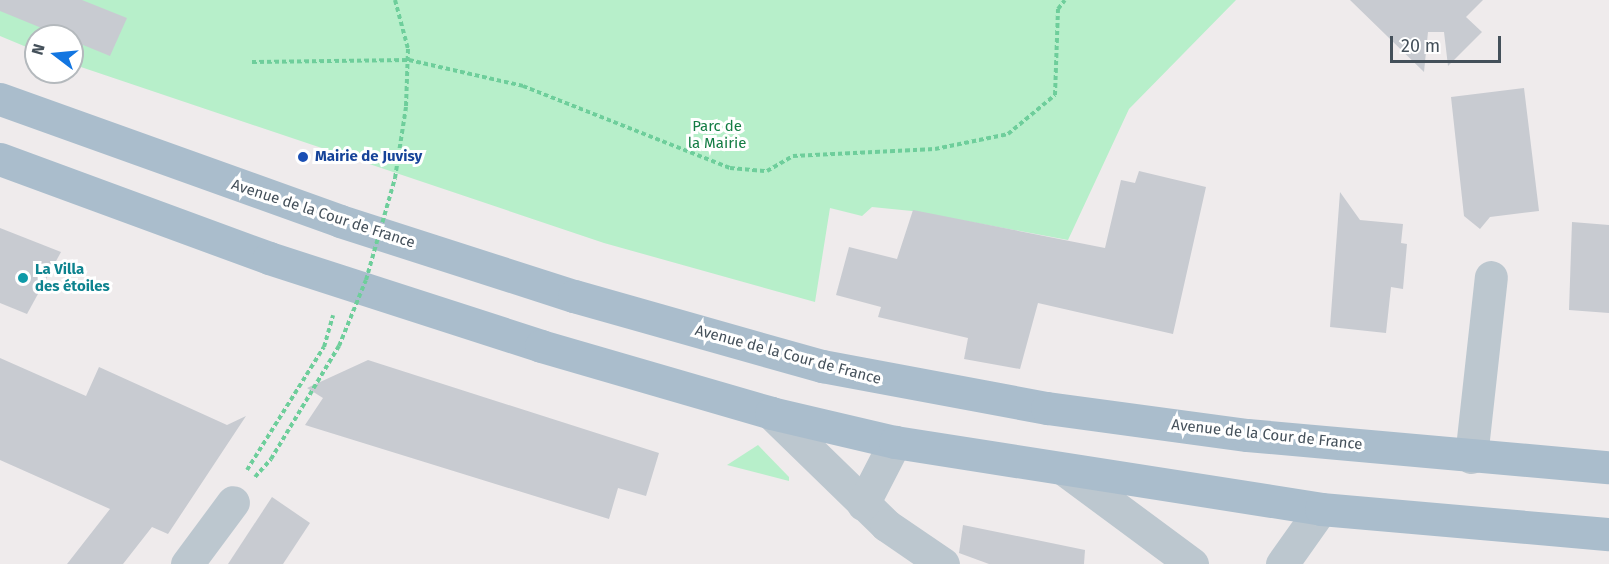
<!DOCTYPE html>
<html>
<head>
<meta charset="utf-8">
<style>
	body { margin:0 }
	#map { position:relative; width:1609px; height:564px; overflow:hidden; background:#efebec; font-family:"Fira Sans",sans-serif }
	div>[style] { position:absolute }
	[style*='--x'] { left:calc(var(--x)*1px); top:calc(var(--y)*1px); width:calc(var(--w)*1px); rotate:calc(var(--a)*1deg) }
	.green>* { inset:0; background:#b7efca }
	.building>* { inset:0; background:#c8cbd1 }
	.path>* { height:4px; margin-top:-2px; transform-origin:0; background:repeating-linear-gradient(90deg,#6ece9b 0 4.5px,transparent 0 7.5px) }
	.minor>* { height:33px; margin:-16.5px; padding:0 16.5px; transform-origin:16.5px; border-radius:16.5px; background:#bcc7cf }
	.major>* { height:33px; margin:-16.5px; padding:0 16.5px; transform-origin:16.5px; border-radius:16.5px; background:#aabdcc }
	.path-bridge>* { height:4px; margin-top:-2px; transform-origin:0; background:repeating-linear-gradient(90deg,#6ece9b 0 4.5px,transparent 0 7.5px) }
	.dots>* { width:16px; height:16px; translate:-50% -50%; box-sizing:border-box; border:3px solid #fff; border-radius:50% }
	span { translate:-50% -50%; white-space:nowrap; text-align:center; line-height:1.15; -webkit-text-stroke:6px #fff; paint-order:stroke }
	.park-label { font-size:15px; color:#137c43 }
	.transit-label { font-size:15px; color:#164399; font-weight:700 }
	.left { translate:0 -50%; text-align:left }
	.street-label { font-size:15px; color:#44505a }
	.culture-label { font-size:15px; color:#0d838f; font-weight:700 }
	.north { position:absolute; left:24px; top:24px; width:60px; height:60px; box-sizing:border-box; background:#fff; border:2px solid #b4b9bd; border-radius:50%; rotate:286deg; font-size:16px; font-weight:700; line-height:24px; text-align:center; color:#44505a }
	.north::after { content:''; display:block; margin:auto; width:21px; height:27px; background:#1376e1; clip-path:polygon(50% 0,100% 100%,50% 72%,0 100%) }
	.scale { position:absolute; left:1390px; top:36px; width:111px; height:27px; box-sizing:border-box; border:3px solid #44505a; border-top:0; padding-left:8px; font-size:18px; line-height:21px; white-space:nowrap; color:#44505a; -webkit-text-stroke:4px #fff; paint-order:stroke }
</style>
</head>
<body>
<div id="map">
	<div class="green">
		<i style="clip-path:polygon(0 0,1236px 0,1129px 109px,1068px 240px,912px 211px,872px 207px,862px 216px,830px 208px,815px 302px,604px 243px,72px 64px,72px 36px,36px 36px,36px 51px,0 36px)"></i>
		<i style="clip-path:polygon(758px 445px,789px 477px,789px 481px,727px 465px)"></i>
	</div>
	<div class="building">
		<i style="clip-path:polygon(0 0,82px 0,127px 18px,110px 56px,0 11px)"></i>
		<i style="clip-path:polygon(1350px 0,1483px 0,1466px 17px,1482px 32px,1448px 66px,1444px 32px,1428px 32px,1424px 72px)"></i>
		<i style="clip-path:polygon(1524px 88px,1539px 211px,1490px 217px,1480px 229px,1464px 216px,1451px 97px)"></i>
		<i style="clip-path:polygon(1139px 171px,1206px 187px,1173px 334px,1038px 303px,1020px 369px,964px 359px,968px 338px,878px 317px,881px 307px,836px 295px,849px 247px,897px 259px,913px 210px,1105px 248px,1121px 180px,1135px 183px)"></i>
		<i style="clip-path:polygon(1340px 192px,1360px 220px,1403px 224px,1401px 243px,1407px 244px,1403px 289px,1391px 287px,1386px 333px,1330px 327px)"></i>
		<i style="clip-path:polygon(1572px 222px,1609px 225px,1609px 313px,1569px 310px)"></i>
		<i style="clip-path:polygon(0 228px,61px 252px,27px 314px,0 303px)"></i>
		<i style="clip-path:polygon(0 358px,86px 396px,99px 367px,227px 425px,246px 416px,168px 534px,152px 527px,123px 564px,67px 564px,110px 509px,0 460px)"></i>
		<i style="clip-path:polygon(368px 360px,659px 453px,646px 496px,618px 488px,609px 519px,305px 425px,323px 398px,307px 388px)"></i>
		<i style="clip-path:polygon(272px 497px,310px 523px,283px 564px,228px 564px)"></i>
		<i style="clip-path:polygon(963px 525px,1085px 550px,1084px 564px,989px 564px,959px 553px)"></i>
	</div>
	<div class="path">
		<i style="--x:395;--y:0;--w:51;--a:75.1"></i>
		<i style="--x:408;--y:49;--w:58;--a:92"></i>
		<i style="--x:252;--y:62;--w:157;--a:-0.7"></i>
		<i style="--x:409;--y:60;--w:117;--a:12.8"></i>
		<i style="--x:523;--y:86;--w:223;--a:21.6"></i>
		<i style="--x:730;--y:168;--w:37;--a:5"></i>
		<i style="--x:767;--y:171;--w:30;--a:-30"></i>
		<i style="--x:793;--y:156;--w:142;--a:-2.8"></i>
		<i style="--x:935;--y:149;--w:75;--a:-11.6"></i>
		<i style="--x:1008;--y:134;--w:61;--a:-39.7"></i>
		<i style="--x:1055;--y:95;--w:86;--a:-88"></i>
		<i style="--x:1058;--y:9;--w:11;--a:-52"></i>
		<i style="--x:247;--y:470;--w:145;--a:-58"></i>
		<i style="--x:324;--y:347;--w:33;--a:-74"></i>
		<i style="--x:255;--y:477;--w:24;--a:-48"></i>
	</div>
	<div class="minor">
		<i style="--x:771;--y:413;--w:161;--a:44.2"></i>
		<i style="--x:886;--y:525;--w:69;--a:34.4"></i>
		<i style="--x:1471;--y:457;--w:181;--a:-83.7"></i>
		<i style="--x:1065;--y:470;--w:158;--a:36.5"></i>
		<i style="--x:863;--y:504;--w:70;--a:-62.7"></i>
		<i style="--x:187;--y:564;--w:77;--a:-53.4"></i>
		<i style="--x:1282;--y:564;--w:67;--a:-54.7"></i>
	</div>
	<div class="major">
		<i style="--x:0;--y:99;--w:361;--a:19.7"></i>
		<i style="--x:340;--y:221;--w:246;--a:17.8"></i>
		<i style="--x:574;--y:296;--w:258;--a:15.8"></i>
		<i style="--x:822;--y:366;--w:229;--a:10.6"></i>
		<i style="--x:1047;--y:408;--w:202;--a:7.7"></i>
		<i style="--x:1247;--y:435;--w:363;--a:5.1"></i>
		<i style="--x:0;--y:159;--w:287;--a:20.2"></i>
		<i style="--x:269;--y:258;--w:286;--a:17.9"></i>
		<i style="--x:541;--y:346;--w:240;--a:16.2"></i>
		<i style="--x:771;--y:413;--w:127;--a:13.2"></i>
		<i style="--x:895;--y:442;--w:431;--a:8.9"></i>
		<i style="--x:1321;--y:509;--w:289;--a:5"></i>
	</div>
	<div class="path-bridge">
		<i style="--x:271;--y:459;--w:132;--a:-59"></i>
		<i style="--x:339;--y:346;--w:71;--a:-67.8"></i>
		<i style="--x:366;--y:280;--w:106;--a:-74.1"></i>
		<i style="--x:395;--y:178;--w:72;--a:-81.2"></i>
	</div>
	<div class="dots">
		<i style="left:303px;top:157px;background:#1a4fb4"></i>
		<i style="left:23px;top:278px;background:#0f9aa8"></i>
	</div>
	<div class="park-label">
		<span style="left:717px;top:135px">Parc de<br>la Mairie</span>
	</div>
	<div class="transit-label">
		<span class="left" style="left:315px;top:157px">Mairie de Juvisy</span>
	</div>
	<div class="street-label">
		<span style="left:323px;top:214px;rotate:18deg">Avenue de la Cour de France</span>
		<span style="left:788px;top:355px;rotate:15deg">Avenue de la Cour de France</span>
		<span style="left:1267px;top:435px;rotate:6deg">Avenue de la Cour de France</span>
	</div>
	<div class="culture-label">
		<span class="left" style="left:35px;top:278px">La Villa<br>des étoiles</span>
	</div>
	<div class="north">N</div>
	<div class="scale">20 m</div>
</div>
</body>
</html>
